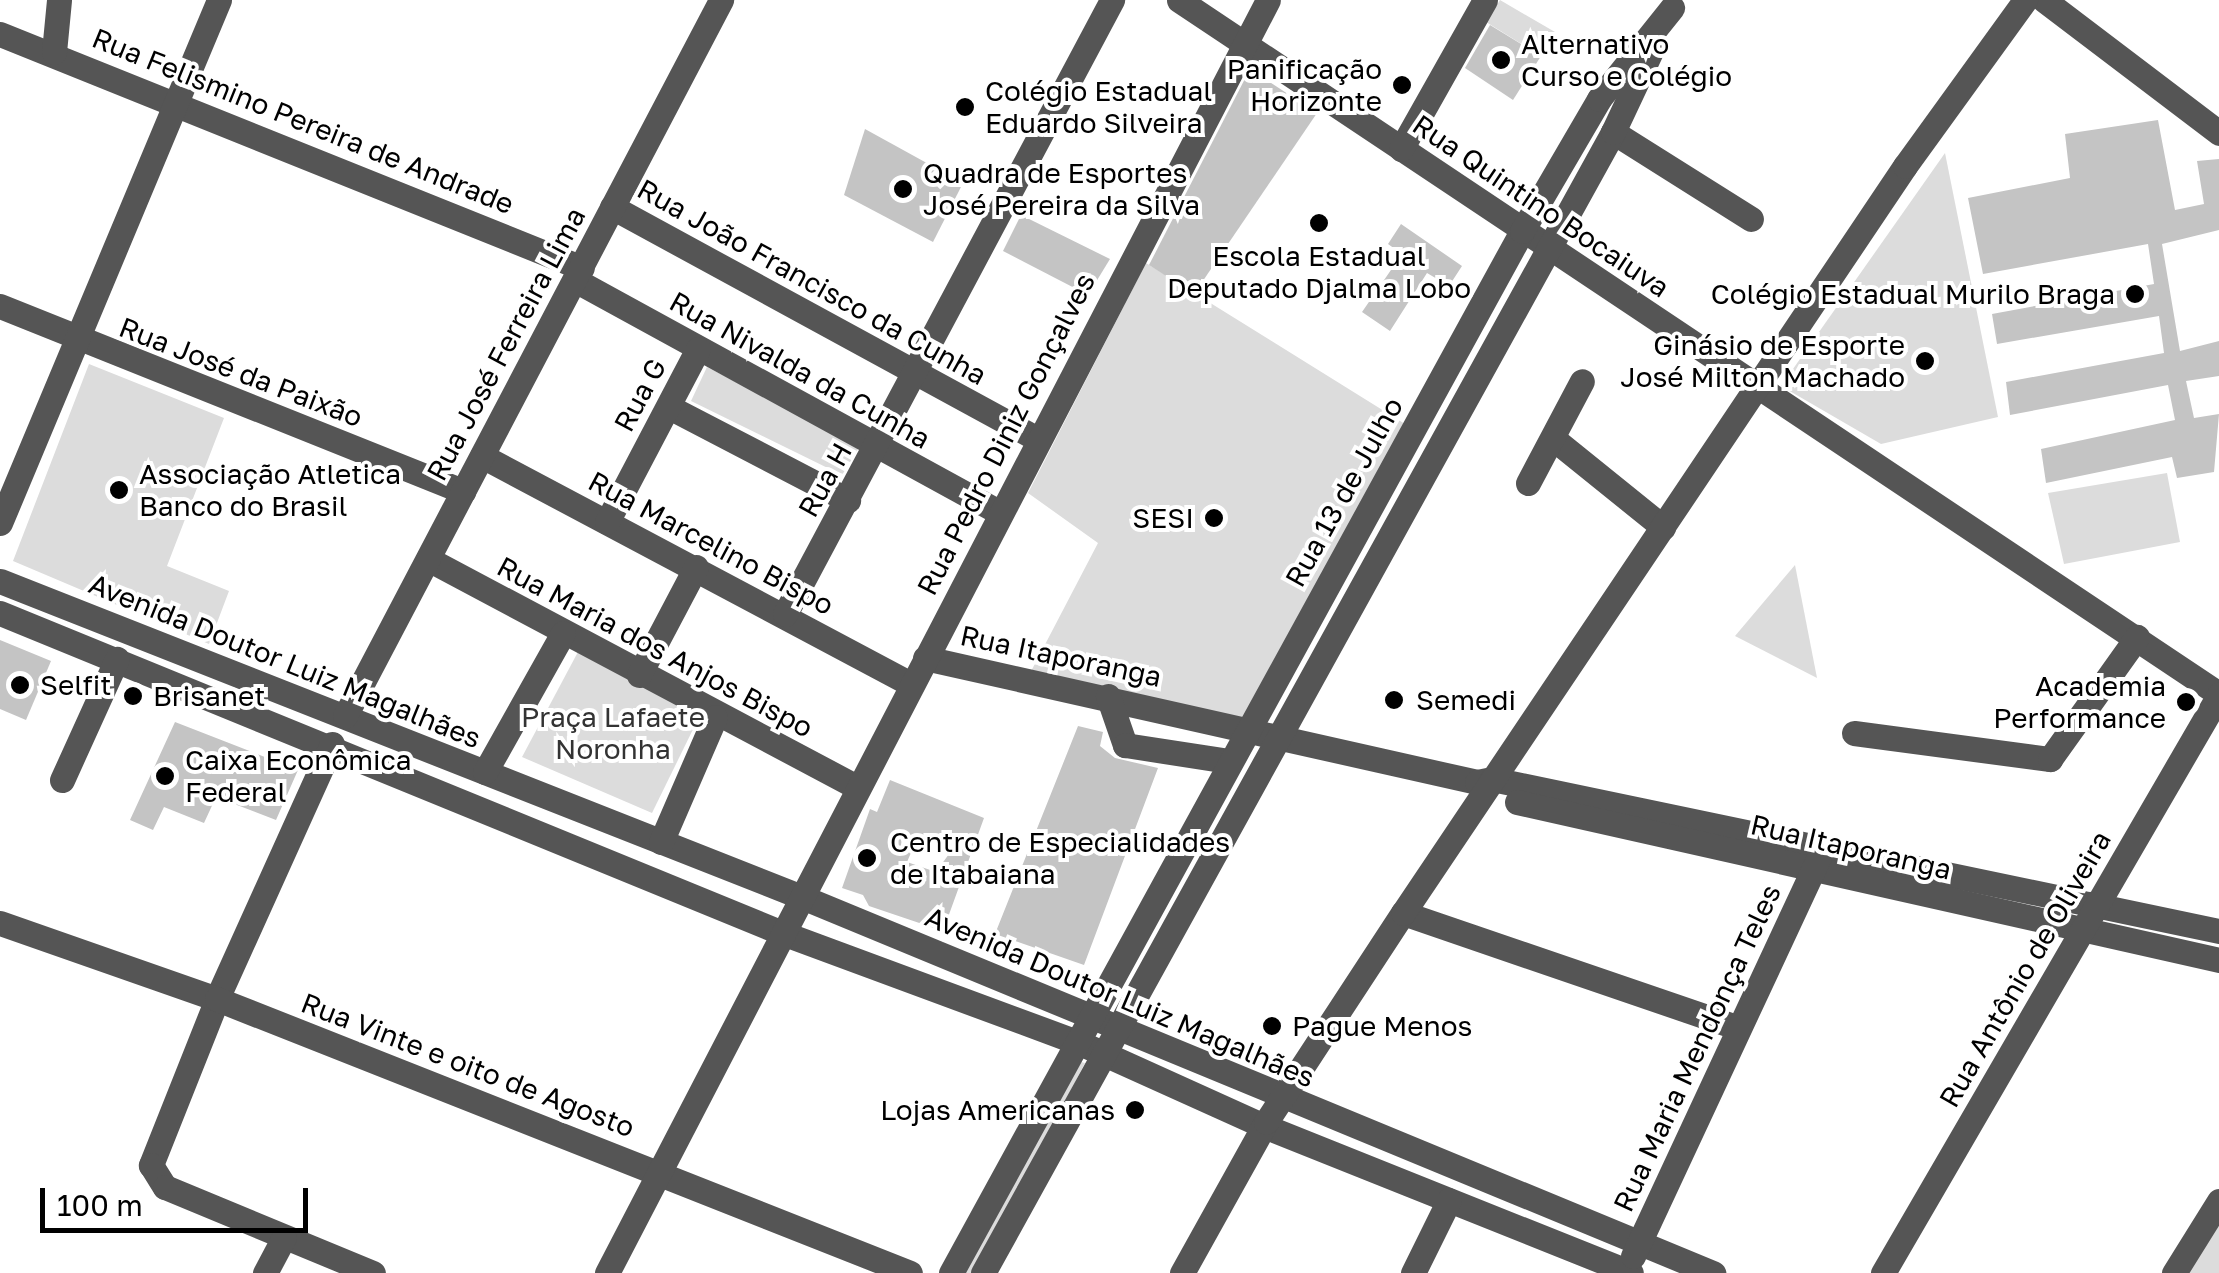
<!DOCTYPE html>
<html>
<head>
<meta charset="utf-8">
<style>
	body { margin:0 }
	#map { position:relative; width:2219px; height:1273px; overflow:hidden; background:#fff; font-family:"Golos Text",sans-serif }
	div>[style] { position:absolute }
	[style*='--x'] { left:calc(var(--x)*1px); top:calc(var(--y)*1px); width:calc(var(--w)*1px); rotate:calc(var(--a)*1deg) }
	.green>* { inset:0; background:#dcdcdc }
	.building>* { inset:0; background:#c4c4c4 }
	.minor>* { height:25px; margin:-12.5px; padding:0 12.5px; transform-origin:12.5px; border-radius:12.5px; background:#555 }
	.dots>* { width:28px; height:28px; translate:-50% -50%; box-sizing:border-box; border:5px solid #fff; border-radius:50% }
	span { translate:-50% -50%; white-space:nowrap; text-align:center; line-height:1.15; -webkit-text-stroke:8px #fff; paint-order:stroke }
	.poi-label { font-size:28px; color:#000 }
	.left { translate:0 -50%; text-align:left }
	.right { translate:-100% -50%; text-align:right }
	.street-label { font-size:28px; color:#000 }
	.park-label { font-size:28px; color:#333 }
	.scale { position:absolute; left:40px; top:1188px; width:268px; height:45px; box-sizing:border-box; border:5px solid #000; border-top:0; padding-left:12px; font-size:30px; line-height:35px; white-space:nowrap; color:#000; -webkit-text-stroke:8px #fff; paint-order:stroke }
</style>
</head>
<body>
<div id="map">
	<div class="green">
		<i style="clip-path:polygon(1500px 0,1555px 32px,1541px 56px,1486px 22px)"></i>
		<i style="clip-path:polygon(1945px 153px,1998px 417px,1881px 444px,1781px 386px)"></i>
		<i style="clip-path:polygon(1146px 263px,1413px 429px,1247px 729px,1027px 679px,1098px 543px,1028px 493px)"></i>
		<i style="clip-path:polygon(89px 364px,224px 418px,167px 566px,229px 591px,209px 644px,13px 561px)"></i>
		<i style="clip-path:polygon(707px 367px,860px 446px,842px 475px,691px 401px)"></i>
		<i style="clip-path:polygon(2167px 473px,2180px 542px,2064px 564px,2048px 493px)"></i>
		<i style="clip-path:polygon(1795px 565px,1817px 678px,1735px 636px)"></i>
		<i style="clip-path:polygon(579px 650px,701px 713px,652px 813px,522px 757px)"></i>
		<i style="clip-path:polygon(1077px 1061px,1085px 1063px,975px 1273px,963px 1273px)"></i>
		<i style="clip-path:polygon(2219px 1221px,2219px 1273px,2186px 1273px)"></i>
	</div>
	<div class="building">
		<i style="clip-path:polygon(1490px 25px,1541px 56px,1513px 100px,1465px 68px)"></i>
		<i style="clip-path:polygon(1250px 69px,1317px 113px,1194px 294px,1149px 265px)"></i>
		<i style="clip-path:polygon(2158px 120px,2175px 210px,2204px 204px,2197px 161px,2219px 159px,2219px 230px,2162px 244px,2180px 351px,2219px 341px,2219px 376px,2186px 381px,2194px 418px,2219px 414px,2214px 472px,2177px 478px,2172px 457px,2046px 483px,2041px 449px,2175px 420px,2168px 385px,2010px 415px,2006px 382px,2164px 353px,2159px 316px,1997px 344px,1992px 314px,2154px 284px,2148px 244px,1983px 274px,1968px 198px,2070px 178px,2065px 134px)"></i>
		<i style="clip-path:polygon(865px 129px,963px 183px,933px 242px,844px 195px)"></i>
		<i style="clip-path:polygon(1021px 215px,1110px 259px,1088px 295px,1003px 251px)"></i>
		<i style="clip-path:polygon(1401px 224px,1462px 266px,1449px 286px,1427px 273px,1390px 331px,1362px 312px,1402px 254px,1388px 244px)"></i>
		<i style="clip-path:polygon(0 640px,51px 661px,26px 720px,0 709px)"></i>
		<i style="clip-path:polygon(175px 722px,298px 770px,276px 820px,216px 797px,204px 823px,164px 807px,153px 830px,130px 820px)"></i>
		<i style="clip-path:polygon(1078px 726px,1103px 732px,1100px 746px,1115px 758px,1158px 768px,1084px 965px,995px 934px)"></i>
		<i style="clip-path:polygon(evenodd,890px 780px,984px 818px,943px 931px,869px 906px,863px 895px,842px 888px,870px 809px,877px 812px,890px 780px,919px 834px,954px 847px,936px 872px,907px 862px,919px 834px)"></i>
	</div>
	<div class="minor">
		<i style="--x:1179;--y:0;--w:1250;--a:33.72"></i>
		<i style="--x:2044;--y:0;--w:220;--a:37.2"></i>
		<i style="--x:0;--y:34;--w:627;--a:21.9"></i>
		<i style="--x:54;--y:52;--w:52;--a:-84.5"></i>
		<i style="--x:1613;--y:132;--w:163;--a:32.2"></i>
		<i style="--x:1401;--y:149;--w:171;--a:-60.6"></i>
		<i style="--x:612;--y:207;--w:482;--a:28.6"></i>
		<i style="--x:575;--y:280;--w:481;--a:28.7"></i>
		<i style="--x:0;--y:306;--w:499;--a:21.8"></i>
		<i style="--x:669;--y:407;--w:202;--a:27.5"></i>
		<i style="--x:1555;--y:440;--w:139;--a:38.9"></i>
		<i style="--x:482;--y:456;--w:485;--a:28"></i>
		<i style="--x:1528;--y:483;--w:115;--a:-62.1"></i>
		<i style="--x:607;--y:522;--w:195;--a:-62.3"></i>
		<i style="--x:0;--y:523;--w:567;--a:-67.28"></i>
		<i style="--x:428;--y:559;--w:484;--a:28"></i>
		<i style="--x:0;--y:581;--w:862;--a:21.51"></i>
		<i style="--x:802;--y:897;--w:986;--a:22.43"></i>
		<i style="--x:0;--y:613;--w:848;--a:22.24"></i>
		<i style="--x:785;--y:934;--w:314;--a:20.3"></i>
		<i style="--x:1080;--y:1043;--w:202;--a:24.3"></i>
		<i style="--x:1264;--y:1126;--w:395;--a:21.8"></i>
		<i style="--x:785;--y:614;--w:696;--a:-61.96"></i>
		<i style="--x:925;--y:658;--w:566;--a:12.66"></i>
		<i style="--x:1477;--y:782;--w:15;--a:-11"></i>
		<i style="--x:1492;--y:779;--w:743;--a:11.81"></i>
		<i style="--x:639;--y:675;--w:122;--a:-62.2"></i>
		<i style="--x:1108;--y:696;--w:52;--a:70.9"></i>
		<i style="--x:1125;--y:745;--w:104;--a:8.8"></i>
		<i style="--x:345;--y:716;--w:809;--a:-62.29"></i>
		<i style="--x:1854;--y:733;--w:198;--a:7.6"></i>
		<i style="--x:2050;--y:759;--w:150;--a:-54.5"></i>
		<i style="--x:332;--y:744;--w:280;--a:114.3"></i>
		<i style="--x:217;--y:999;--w:179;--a:111.7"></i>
		<i style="--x:151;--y:1165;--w:26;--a:58"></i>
		<i style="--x:165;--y:1187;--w:225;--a:22.5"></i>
		<i style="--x:485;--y:772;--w:159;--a:-60.7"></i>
		<i style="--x:62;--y:780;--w:133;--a:-65.6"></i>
		<i style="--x:1517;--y:802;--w:720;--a:12.68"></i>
		<i style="--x:661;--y:842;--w:136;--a:-66.6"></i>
		<i style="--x:1403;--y:913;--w:354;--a:18.9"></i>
		<i style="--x:0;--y:923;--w:230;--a:19.3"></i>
		<i style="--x:217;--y:999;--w:745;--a:21.57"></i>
		<i style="--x:1633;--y:1256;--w:440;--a:-65"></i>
		<i style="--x:265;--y:1273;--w:40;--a:-62"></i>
		<i style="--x:607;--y:1273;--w:1434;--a:-62.56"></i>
		<i style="--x:951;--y:1273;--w:1188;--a:-61.28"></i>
		<i style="--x:1522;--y:231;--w:153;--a:-59.7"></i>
		<i style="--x:1599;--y:99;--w:117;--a:-51.3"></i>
		<i style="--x:983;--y:1273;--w:1303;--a:-61.09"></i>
		<i style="--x:1613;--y:132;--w:92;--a:-64.8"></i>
		<i style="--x:1182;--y:1273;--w:173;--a:-60.9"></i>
		<i style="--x:1266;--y:1122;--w:250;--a:-56.8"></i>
		<i style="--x:1403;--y:913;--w:900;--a:-56.1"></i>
		<i style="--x:1905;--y:166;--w:205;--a:-54.1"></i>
		<i style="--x:1413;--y:1273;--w:81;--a:-63.7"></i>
		<i style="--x:1883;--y:1273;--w:669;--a:-59.83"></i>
		<i style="--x:2174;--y:1273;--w:85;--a:-58"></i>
	</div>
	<div class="dots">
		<i style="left:1501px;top:60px;background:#000"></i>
		<i style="left:1402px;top:85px;background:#000"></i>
		<i style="left:965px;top:107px;background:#000"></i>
		<i style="left:903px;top:189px;background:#000"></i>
		<i style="left:1319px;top:223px;background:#000"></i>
		<i style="left:2135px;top:294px;background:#000"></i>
		<i style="left:1925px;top:361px;background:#000"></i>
		<i style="left:119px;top:490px;background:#000"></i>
		<i style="left:1214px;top:518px;background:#000"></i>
		<i style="left:20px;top:685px;background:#000"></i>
		<i style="left:133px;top:696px;background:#000"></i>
		<i style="left:1394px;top:700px;background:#000"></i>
		<i style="left:2186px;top:702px;background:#000"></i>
		<i style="left:165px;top:776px;background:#000"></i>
		<i style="left:867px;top:858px;background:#000"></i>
		<i style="left:1272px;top:1026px;background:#000"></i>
		<i style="left:1135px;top:1110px;background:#000"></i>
	</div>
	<div class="poi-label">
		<span class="left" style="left:1521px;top:60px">Alternativo<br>Curso e Colégio</span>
		<span class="right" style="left:1382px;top:85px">Panificação<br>Horizonte</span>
		<span class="left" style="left:985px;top:107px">Colégio Estadual<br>Eduardo Silveira</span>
		<span class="left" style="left:923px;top:189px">Quadra de Esportes<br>José Pereira da Silva</span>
		<span style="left:1319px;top:272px">Escola Estadual<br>Deputado Djalma Lobo</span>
		<span class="right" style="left:2115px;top:294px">Colégio Estadual Murilo Braga</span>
		<span class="right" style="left:1905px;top:361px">Ginásio de Esporte<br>José Milton Machado</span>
		<span class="left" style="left:139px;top:490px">Associação Atletica<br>Banco do Brasil</span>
		<span class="right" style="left:1194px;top:518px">SESI</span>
		<span class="left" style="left:40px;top:685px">Selfit</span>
		<span class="right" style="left:2166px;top:702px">Academia<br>Performance</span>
		<span class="left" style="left:153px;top:696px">Brisanet</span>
		<span class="left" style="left:1416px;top:700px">Semedi</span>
		<span class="left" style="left:185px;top:776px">Caixa Econômica<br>Federal</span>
		<span class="left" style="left:890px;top:858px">Centro de Especialidades<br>de Itabaiana</span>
		<span class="left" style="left:1292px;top:1026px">Pague Menos</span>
		<span class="right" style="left:1115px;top:1110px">Lojas Americanas</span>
	</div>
	<div class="street-label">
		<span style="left:303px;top:121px;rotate:22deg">Rua Felismino Pereira de Andrade</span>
		<span style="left:1541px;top:206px;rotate:34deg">Rua Quintino Bocaiuva</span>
		<span style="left:812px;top:282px;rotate:29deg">Rua João Francisco da Cunha</span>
		<span style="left:506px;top:344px;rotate:-62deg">Rua José Ferreira Lima</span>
		<span style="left:800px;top:370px;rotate:29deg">Rua Nivalda da Cunha</span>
		<span style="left:241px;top:372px;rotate:21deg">Rua José da Paixão</span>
		<span style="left:640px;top:395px;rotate:-62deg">Rua G</span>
		<span style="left:1006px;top:434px;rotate:-63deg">Rua Pedro Diniz Gonçalves</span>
		<span style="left:825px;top:480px;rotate:-61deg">Rua H</span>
		<span style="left:1344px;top:492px;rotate:-61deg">Rua 13 de Julho</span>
		<span style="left:711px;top:543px;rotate:28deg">Rua Marcelino Bispo</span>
		<span style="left:655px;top:647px;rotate:28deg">Rua Maria dos Anjos Bispo</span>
		<span style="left:1061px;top:656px;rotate:12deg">Rua Itaporanga</span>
		<span style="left:285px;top:661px;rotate:22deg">Avenida Doutor Luiz Magalhães</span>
		<span style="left:1851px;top:847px;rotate:13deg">Rua Itaporanga</span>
		<span style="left:2025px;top:969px;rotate:-60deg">Rua Antônio de Oliveira</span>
		<span style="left:1120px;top:997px;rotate:23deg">Avenida Doutor Luiz Magalhães</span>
		<span style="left:1697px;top:1048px;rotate:-65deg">Rua Maria Mendonça Teles</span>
		<span style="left:468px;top:1065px;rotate:21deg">Rua Vinte e oito de Agosto</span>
	</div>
	<div class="park-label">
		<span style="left:613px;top:733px">Praça Lafaete<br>Noronha</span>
	</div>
	<div class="scale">100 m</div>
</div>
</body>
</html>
